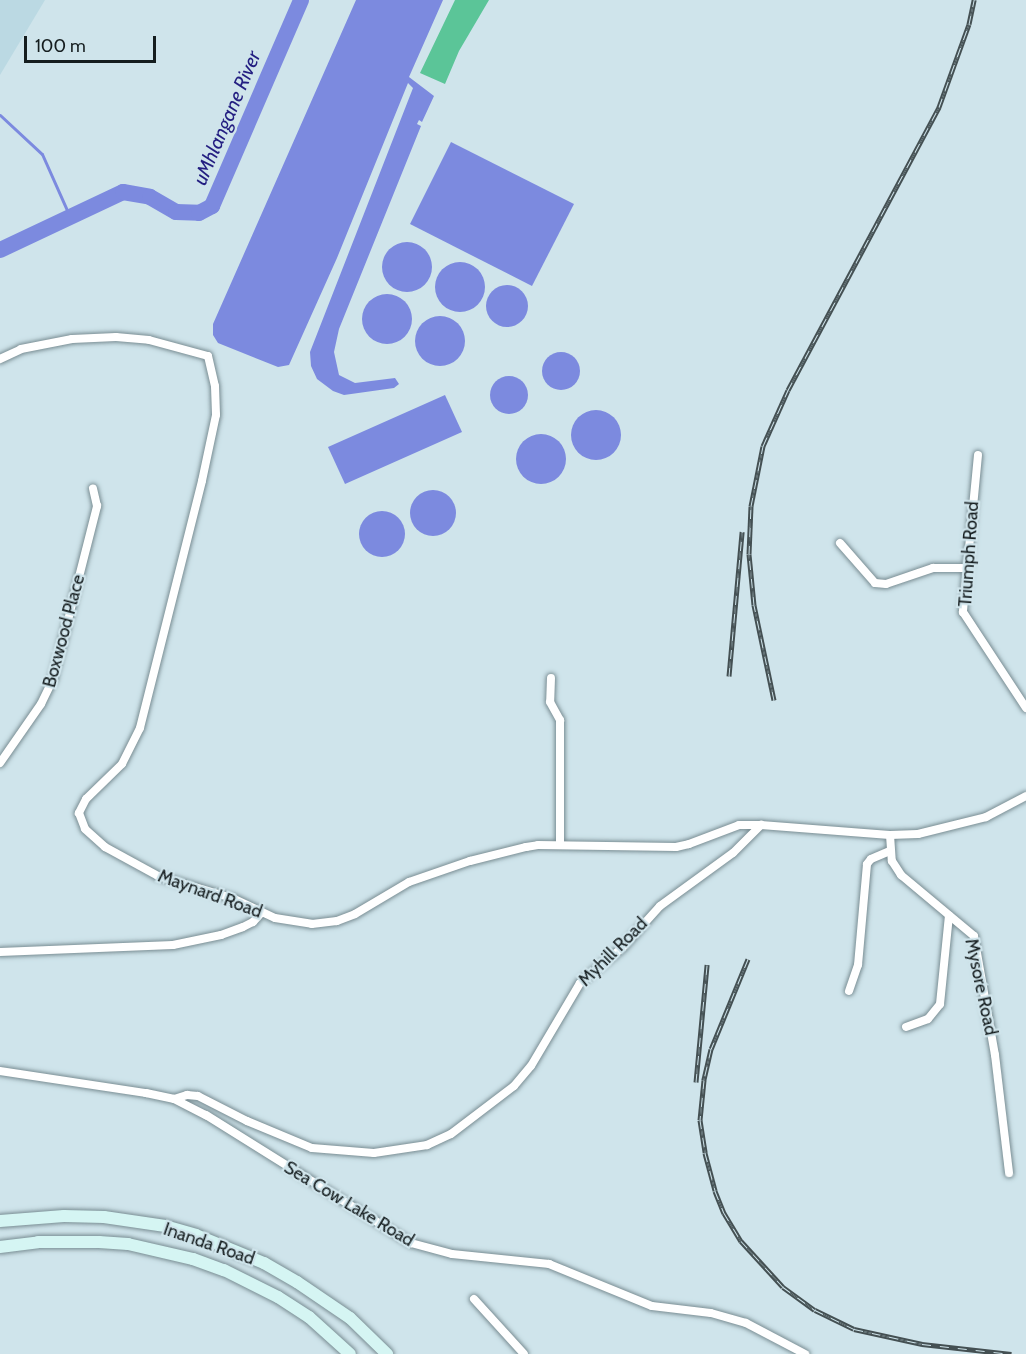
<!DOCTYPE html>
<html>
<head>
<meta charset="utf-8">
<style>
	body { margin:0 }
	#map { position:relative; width:1026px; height:1354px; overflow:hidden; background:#cfe4eb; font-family:Cabin,sans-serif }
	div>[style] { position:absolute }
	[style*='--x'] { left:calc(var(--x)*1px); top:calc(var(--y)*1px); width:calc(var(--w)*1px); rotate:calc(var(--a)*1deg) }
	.built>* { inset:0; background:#bbd9e3 }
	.green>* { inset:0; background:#5bc598 }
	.water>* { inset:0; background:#7c8adf }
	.round { border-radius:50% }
	.stream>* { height:3px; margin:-1.5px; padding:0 1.5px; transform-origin:1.5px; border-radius:1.5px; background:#7c8adf }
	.river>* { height:16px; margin:-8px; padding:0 8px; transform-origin:8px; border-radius:8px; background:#7c8adf }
	.roads { filter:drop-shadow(0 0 2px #798d93) drop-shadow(0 0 2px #798d93) }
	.minor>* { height:8px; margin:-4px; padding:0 4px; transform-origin:4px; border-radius:4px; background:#fff }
	.secondary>* { height:12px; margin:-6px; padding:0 6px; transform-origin:6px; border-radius:6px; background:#d5f5f3 }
	.rail>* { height:5px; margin-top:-2.5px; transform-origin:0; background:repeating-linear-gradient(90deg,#cfe4eb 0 9px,#445053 0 18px); box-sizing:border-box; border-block:2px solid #445053 }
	span { translate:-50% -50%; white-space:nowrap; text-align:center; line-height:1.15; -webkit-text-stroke:4.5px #cfe4eb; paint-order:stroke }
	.street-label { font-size:18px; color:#151d1f }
	.water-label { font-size:20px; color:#231e81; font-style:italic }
	.scale { position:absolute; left:24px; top:36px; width:132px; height:27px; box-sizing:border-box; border:3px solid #151d1f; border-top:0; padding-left:8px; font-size:18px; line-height:21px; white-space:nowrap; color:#151d1f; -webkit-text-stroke:4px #cfe4eb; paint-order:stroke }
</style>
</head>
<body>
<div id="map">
	<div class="built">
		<i style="clip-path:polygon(0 0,45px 0,0 75px)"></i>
	</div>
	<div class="green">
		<i style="clip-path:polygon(455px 0,489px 0,459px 51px,445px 84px,420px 73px)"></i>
	</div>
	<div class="water">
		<i style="clip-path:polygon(356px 0,443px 0,409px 77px,434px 96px,422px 122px,419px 120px,417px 124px,421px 126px,339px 329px,334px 352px,339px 375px,355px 383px,395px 378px,399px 384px,394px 388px,344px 395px,333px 391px,317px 379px,311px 366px,310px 352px,413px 88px,408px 83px,337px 258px,289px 365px,278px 367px,218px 343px,213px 335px,213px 324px)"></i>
		<i style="clip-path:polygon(451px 142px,574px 204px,532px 286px,410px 224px)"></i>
		<i class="round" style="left:382px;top:242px;width:50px;height:50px"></i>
		<i class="round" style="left:435px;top:262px;width:50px;height:50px"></i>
		<i class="round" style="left:486px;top:285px;width:42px;height:42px"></i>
		<i class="round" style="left:362px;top:294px;width:50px;height:50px"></i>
		<i class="round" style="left:415px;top:316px;width:50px;height:50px"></i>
		<i class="round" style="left:542px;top:352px;width:38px;height:38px"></i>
		<i class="round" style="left:490px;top:376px;width:38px;height:38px"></i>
		<i style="clip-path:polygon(445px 395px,462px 432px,345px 484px,328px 447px)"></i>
		<i class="round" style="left:571px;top:410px;width:50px;height:50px"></i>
		<i class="round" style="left:516px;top:434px;width:50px;height:50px"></i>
		<i class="round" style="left:410px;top:490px;width:46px;height:46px"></i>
		<i class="round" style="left:359px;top:511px;width:46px;height:46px"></i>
	</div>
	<div class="stream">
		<i style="--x:0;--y:115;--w:57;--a:42.9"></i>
		<i style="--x:42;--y:154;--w:69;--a:66"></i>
	</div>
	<div class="river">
		<i style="--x:0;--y:250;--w:136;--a:-25.2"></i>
		<i style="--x:123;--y:192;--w:27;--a:10"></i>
		<i style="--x:150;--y:197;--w:30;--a:30"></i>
		<i style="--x:176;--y:212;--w:23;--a:2"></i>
		<i style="--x:199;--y:213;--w:15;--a:-28"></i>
		<i style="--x:212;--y:206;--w:224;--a:-66.6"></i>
	</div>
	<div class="roads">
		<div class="minor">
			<i style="--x:0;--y:359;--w:23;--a:-25"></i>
			<i style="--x:21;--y:349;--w:52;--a:-11.1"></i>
			<i style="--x:72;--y:339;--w:44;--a:-2.6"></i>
			<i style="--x:116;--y:337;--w:33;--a:5"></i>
			<i style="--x:149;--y:340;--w:61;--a:15.2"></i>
			<i style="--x:208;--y:356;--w:31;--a:77"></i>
			<i style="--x:215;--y:386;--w:29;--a:88"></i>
			<i style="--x:216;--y:415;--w:67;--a:102"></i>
			<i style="--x:202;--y:481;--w:255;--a:104.1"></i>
			<i style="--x:140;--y:728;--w:40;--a:116.6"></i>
			<i style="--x:122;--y:764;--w:50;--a:135.8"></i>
			<i style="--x:86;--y:799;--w:16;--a:117"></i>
			<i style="--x:79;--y:813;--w:17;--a:69"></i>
			<i style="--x:85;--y:829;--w:27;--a:42"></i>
			<i style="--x:105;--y:847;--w:60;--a:28.7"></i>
			<i style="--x:158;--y:876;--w:77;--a:16.6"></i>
			<i style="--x:232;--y:898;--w:47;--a:24.9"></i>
			<i style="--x:275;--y:918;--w:37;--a:9"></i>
			<i style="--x:312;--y:924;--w:25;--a:-7"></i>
			<i style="--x:337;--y:921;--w:19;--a:-21"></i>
			<i style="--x:355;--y:914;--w:63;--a:-30.7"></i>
			<i style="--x:409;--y:882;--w:65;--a:-19"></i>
			<i style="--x:470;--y:861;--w:58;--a:-14"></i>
			<i style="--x:526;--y:847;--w:12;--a:-9"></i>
			<i style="--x:538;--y:845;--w:138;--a:0.8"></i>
			<i style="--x:676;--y:847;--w:13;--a:-13"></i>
			<i style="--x:689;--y:844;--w:53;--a:-20.8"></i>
			<i style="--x:739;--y:825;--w:22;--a:0"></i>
			<i style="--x:978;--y:455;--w:158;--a:95.5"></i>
			<i style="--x:963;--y:612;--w:115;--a:56.7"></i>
			<i style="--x:840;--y:543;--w:53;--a:48.8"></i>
			<i style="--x:875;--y:583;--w:11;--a:5"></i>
			<i style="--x:886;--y:584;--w:50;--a:-18.8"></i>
			<i style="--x:933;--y:568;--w:32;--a:0"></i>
			<i style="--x:551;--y:678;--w:24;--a:92"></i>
			<i style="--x:550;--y:702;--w:21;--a:61"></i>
			<i style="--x:560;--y:720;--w:125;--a:90"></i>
			<i style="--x:0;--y:763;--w:72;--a:-55.2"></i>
			<i style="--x:41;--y:704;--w:28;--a:-64"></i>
			<i style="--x:53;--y:679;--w:179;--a:-75.7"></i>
			<i style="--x:97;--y:506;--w:18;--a:-103"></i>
			<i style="--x:890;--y:835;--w:26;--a:86"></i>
			<i style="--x:892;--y:861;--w:17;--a:57"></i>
			<i style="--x:901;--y:875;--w:95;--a:39.9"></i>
			<i style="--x:974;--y:936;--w:121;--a:80"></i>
			<i style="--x:995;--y:1055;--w:119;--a:83.2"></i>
			<i style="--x:0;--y:952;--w:173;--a:-2.3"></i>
			<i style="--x:173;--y:945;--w:49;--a:-11.8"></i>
			<i style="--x:221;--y:935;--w:23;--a:-20"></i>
			<i style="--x:243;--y:927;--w:11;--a:-27"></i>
			<i style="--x:253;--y:922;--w:13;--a:-48"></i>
			<i style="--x:849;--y:991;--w:28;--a:-71"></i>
			<i style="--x:858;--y:965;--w:101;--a:-84.9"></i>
			<i style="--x:867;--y:864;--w:6;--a:-51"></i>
			<i style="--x:871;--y:859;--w:21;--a:-23"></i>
			<i style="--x:906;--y:1027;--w:23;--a:-20"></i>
			<i style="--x:928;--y:1019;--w:19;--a:-51"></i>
			<i style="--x:940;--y:1004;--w:89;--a:-84.2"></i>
			<i style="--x:0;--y:1071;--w:148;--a:8.6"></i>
			<i style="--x:146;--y:1093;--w:29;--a:12"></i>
			<i style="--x:174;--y:1099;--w:36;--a:27"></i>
			<i style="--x:206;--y:1115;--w:242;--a:32"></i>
			<i style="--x:411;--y:1243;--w:42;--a:15"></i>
			<i style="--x:452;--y:1254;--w:98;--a:5.9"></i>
			<i style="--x:549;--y:1264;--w:111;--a:22.2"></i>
			<i style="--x:652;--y:1306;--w:59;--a:6.8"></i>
			<i style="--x:711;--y:1313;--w:36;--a:16"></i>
			<i style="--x:746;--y:1323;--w:67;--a:27.7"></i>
			<i style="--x:174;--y:1099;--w:14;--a:-17"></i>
			<i style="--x:187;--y:1095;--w:11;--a:5"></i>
			<i style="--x:198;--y:1096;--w:55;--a:27"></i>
			<i style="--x:247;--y:1121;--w:70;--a:22.6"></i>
			<i style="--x:312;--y:1148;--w:62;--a:4.6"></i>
			<i style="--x:374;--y:1153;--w:54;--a:-8.6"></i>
			<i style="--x:427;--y:1145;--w:26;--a:-25"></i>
			<i style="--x:451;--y:1134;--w:79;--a:-37.3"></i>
			<i style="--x:514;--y:1086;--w:26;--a:-50"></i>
			<i style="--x:531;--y:1066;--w:96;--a:-59.4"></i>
			<i style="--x:580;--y:983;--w:56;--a:-39.9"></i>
			<i style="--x:623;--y:947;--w:55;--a:-47.9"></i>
			<i style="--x:660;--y:906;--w:90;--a:-36"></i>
			<i style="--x:733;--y:853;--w:40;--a:-45"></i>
			<i style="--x:761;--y:825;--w:129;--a:4.4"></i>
			<i style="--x:890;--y:835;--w:28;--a:-2"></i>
			<i style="--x:918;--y:834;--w:70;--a:-14"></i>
			<i style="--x:986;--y:817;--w:45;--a:-27.7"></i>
			<i style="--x:474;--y:1299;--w:74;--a:47.7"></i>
		</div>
		<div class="secondary">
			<i style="--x:0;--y:1221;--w:64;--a:-4.5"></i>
			<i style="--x:64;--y:1216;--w:40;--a:1.4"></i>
			<i style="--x:104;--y:1217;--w:62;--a:8.4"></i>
			<i style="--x:165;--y:1226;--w:32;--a:16"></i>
			<i style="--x:196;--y:1235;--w:74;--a:22.4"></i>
			<i style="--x:264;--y:1263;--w:38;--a:30"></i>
			<i style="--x:297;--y:1282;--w:64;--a:34.2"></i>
			<i style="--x:350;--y:1318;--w:52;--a:44.2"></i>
			<i style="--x:0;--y:1247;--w:38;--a:-7"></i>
			<i style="--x:38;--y:1242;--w:61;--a:0"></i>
			<i style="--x:99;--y:1242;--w:29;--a:4"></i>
			<i style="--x:128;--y:1244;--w:67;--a:13"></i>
			<i style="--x:193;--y:1259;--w:33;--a:20"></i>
			<i style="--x:224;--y:1270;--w:60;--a:26.6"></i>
			<i style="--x:278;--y:1297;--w:37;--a:33"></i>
			<i style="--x:309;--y:1317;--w:55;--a:42.1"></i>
		</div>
	</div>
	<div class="rail">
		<i style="--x:729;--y:676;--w:145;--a:-84.8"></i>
		<i style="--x:774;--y:700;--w:97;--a:-101.9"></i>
		<i style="--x:754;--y:605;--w:51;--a:-95.6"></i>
		<i style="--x:749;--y:554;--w:48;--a:-87.6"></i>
		<i style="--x:751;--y:506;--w:61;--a:-78.7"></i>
		<i style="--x:763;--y:446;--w:61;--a:-65.9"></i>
		<i style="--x:788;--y:390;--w:321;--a:-61.9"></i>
		<i style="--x:939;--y:107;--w:88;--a:-70.1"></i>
		<i style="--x:969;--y:24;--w:25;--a:-78"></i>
		<i style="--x:748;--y:959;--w:97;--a:112.3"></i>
		<i style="--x:711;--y:1049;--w:32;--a:103"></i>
		<i style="--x:704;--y:1080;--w:40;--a:95.7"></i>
		<i style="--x:700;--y:1120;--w:33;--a:81"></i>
		<i style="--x:705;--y:1153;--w:39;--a:75"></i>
		<i style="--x:715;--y:1191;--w:24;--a:68"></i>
		<i style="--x:724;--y:1213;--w:33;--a:59"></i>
		<i style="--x:741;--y:1241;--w:62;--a:47.6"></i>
		<i style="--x:783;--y:1287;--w:39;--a:36"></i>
		<i style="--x:815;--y:1310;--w:43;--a:26"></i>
		<i style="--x:854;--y:1329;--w:70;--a:12.4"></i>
		<i style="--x:922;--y:1344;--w:90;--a:6.4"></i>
		<i style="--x:696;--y:1082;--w:118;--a:-84.6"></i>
	</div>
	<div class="street-label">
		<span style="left:969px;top:554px;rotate:-86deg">Triumph Road</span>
		<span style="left:64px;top:631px;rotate:-75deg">Boxwood Place</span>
		<span style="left:210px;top:894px;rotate:20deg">Maynard Road</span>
		<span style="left:613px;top:952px;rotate:-45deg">Myhill Road</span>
		<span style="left:981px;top:987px;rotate:78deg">Mysore Road</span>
		<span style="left:349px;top:1204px;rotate:31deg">Sea Cow Lake Road</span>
		<span style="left:209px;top:1244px;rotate:19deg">Inanda Road</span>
	</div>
	<div class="water-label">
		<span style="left:227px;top:118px;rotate:-67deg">uMhlangane River</span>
	</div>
	<div class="scale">100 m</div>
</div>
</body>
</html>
